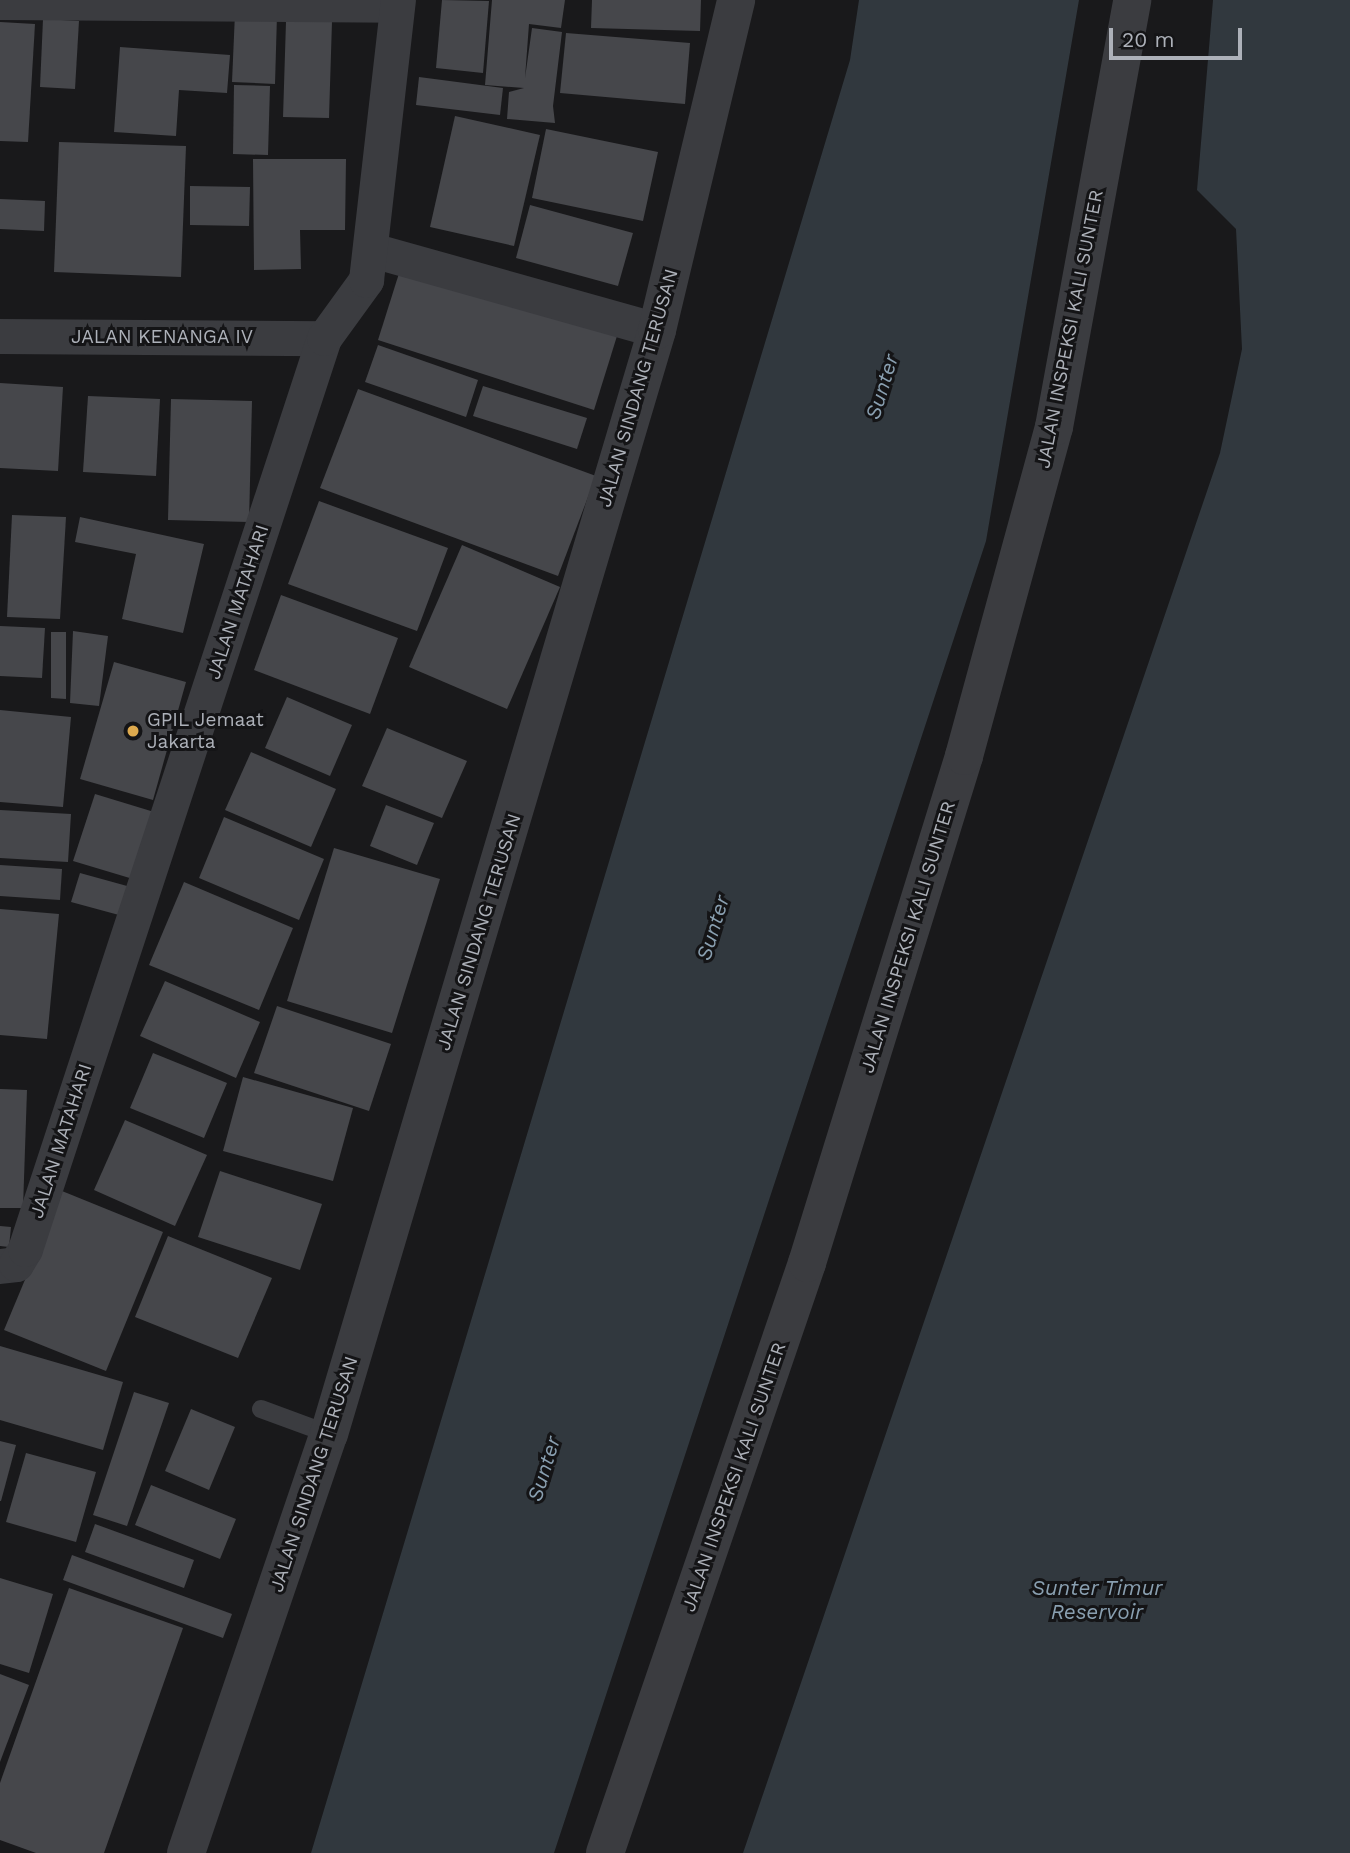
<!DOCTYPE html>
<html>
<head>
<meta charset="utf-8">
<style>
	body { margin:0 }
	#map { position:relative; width:1350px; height:1853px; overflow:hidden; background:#19191b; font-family:"Work Sans",sans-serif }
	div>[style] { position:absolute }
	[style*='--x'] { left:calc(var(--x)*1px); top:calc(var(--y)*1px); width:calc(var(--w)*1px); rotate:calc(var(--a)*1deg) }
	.water>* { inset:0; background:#31383e }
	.building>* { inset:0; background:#46474b }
	.service>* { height:18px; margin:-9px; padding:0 9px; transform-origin:9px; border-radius:9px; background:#3b3c40 }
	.minor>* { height:35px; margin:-17.5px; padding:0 17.5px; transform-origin:17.5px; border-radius:17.5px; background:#3b3c40 }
	.tertiary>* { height:38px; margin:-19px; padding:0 19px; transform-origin:19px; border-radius:19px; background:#3b3c40 }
	.dots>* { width:19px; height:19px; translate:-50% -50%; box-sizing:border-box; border:4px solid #141416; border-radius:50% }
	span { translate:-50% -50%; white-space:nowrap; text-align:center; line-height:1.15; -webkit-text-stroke:6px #141416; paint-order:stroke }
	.street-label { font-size:19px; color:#adb1b9 }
	.poi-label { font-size:19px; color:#adb1b9 }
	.left { translate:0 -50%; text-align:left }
	.water-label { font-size:21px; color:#899fb0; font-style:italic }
	.scale { position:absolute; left:1109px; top:28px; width:133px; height:32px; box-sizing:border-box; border:4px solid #adb1b9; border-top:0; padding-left:9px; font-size:21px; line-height:24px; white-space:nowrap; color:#adb1b9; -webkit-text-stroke:5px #141416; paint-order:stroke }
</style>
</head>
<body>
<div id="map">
	<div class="water">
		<i style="clip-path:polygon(859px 0,1079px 0,986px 541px,554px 1853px,311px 1853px,850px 60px)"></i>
		<i style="clip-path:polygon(1213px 0,1350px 0,1350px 1853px,743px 1853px,1220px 453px,1242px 349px,1236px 229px,1197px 190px)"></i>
	</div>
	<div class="building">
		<i style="clip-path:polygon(442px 0,489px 1px,483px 73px,436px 68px)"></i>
		<i style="clip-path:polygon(492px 0,565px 0,561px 28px,529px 24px,525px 78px,532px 28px,562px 32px,553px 106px,555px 123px,507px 119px,509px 92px,524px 88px,485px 85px)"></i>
		<i style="clip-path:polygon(592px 0,701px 0,700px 31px,591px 28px)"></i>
		<i style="clip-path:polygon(235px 13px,277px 15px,275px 84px,232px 82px)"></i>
		<i style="clip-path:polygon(43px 19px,79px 21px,75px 89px,40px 87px)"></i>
		<i style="clip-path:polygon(286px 21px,332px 21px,329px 118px,283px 117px)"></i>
		<i style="clip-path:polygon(0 22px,35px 24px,28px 142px,0 141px)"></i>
		<i style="clip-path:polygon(566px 33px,690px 43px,685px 104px,560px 93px)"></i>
		<i style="clip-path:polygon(120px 47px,230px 55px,227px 93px,179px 90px,176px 136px,114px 132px)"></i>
		<i style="clip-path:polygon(419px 77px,503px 88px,500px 115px,416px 105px)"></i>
		<i style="clip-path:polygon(234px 85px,270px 86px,268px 155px,233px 154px)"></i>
		<i style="clip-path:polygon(455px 116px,540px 135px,514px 246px,430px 227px)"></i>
		<i style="clip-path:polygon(546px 129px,658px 152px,643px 221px,532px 198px)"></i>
		<i style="clip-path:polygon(59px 142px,186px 146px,181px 277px,54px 272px)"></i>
		<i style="clip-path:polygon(253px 159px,346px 159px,345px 230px,300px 230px,301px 269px,254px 270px)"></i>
		<i style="clip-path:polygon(190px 186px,250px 187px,249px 226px,190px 225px)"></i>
		<i style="clip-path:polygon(0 199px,45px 201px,44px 231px,0 229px)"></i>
		<i style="clip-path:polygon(530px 205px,633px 233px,618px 286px,516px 258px)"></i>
		<i style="clip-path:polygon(401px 267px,617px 336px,594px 410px,378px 340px)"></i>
		<i style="clip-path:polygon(378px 345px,478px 380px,466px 417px,365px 382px)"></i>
		<i style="clip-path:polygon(0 383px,63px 387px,58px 471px,0 468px)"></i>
		<i style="clip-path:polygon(483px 386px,587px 418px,577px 449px,473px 416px)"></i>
		<i style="clip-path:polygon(358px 389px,596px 476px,558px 576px,320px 488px)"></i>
		<i style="clip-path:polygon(88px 396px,160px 399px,156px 476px,83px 472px)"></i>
		<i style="clip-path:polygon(171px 399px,252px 401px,249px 522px,168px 520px)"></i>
		<i style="clip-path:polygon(319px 501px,448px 548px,417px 631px,288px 584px)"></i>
		<i style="clip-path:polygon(12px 515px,66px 517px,60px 619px,7px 617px)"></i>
		<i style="clip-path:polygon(80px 517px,204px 544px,183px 633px,122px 619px,136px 554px,75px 542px)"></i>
		<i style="clip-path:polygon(462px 545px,560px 587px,507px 709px,409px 667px)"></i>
		<i style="clip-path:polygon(281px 595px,398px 638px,370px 714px,254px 670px)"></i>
		<i style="clip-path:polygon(0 626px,45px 628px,42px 678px,0 676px)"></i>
		<i style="clip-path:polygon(73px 631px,108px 636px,99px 706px,70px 703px)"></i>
		<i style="clip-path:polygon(51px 632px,66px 632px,66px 699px,51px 698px)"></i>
		<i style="clip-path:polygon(114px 662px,186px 682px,153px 800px,80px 779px)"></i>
		<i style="clip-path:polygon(287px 697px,352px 725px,330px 776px,265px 748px)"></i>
		<i style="clip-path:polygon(0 710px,71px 717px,63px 807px,0 802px)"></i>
		<i style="clip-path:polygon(387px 728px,467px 761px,442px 818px,362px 786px)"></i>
		<i style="clip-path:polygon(251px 752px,336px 789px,311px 847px,225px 810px)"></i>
		<i style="clip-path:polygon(95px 794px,164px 815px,143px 882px,73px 861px)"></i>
		<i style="clip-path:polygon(386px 805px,434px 823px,417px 865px,370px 846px)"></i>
		<i style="clip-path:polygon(0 810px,71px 814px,68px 862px,0 858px)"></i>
		<i style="clip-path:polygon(224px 817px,324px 859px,299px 920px,199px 878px)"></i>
		<i style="clip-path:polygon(334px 848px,440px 879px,392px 1033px,287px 1001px)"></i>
		<i style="clip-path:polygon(0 865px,62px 869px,60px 900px,0 896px)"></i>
		<i style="clip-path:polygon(80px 873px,138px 889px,130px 918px,71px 902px)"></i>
		<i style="clip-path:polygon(184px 882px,293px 928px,259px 1010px,149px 965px)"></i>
		<i style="clip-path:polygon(0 909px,59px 914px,47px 1039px,0 1035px)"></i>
		<i style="clip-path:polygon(165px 981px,260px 1022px,236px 1078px,140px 1036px)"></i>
		<i style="clip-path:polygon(277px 1006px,391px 1044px,369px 1111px,254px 1073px)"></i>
		<i style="clip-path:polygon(153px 1053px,227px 1083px,204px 1138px,130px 1108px)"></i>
		<i style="clip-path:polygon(243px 1077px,353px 1108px,333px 1181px,223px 1151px)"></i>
		<i style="clip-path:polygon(0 1089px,27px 1090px,23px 1208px,0 1208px)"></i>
		<i style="clip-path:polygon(125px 1120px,207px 1155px,175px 1226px,94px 1190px)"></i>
		<i style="clip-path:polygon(220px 1171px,322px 1204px,300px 1270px,198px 1237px)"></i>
		<i style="clip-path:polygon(62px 1191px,163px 1232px,106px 1371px,4px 1330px)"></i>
		<i style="clip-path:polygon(0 1226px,11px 1227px,9px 1247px,0 1246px)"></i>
		<i style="clip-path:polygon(168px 1236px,272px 1278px,238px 1358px,135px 1317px)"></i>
		<i style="clip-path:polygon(0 1346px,123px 1382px,103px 1450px,0 1420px)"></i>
		<i style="clip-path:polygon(134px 1392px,169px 1403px,127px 1526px,93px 1515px)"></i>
		<i style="clip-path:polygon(191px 1409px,235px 1427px,209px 1490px,165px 1471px)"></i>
		<i style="clip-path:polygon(0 1441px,16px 1445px,1px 1501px,0 1501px)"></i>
		<i style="clip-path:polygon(26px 1453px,96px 1472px,76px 1542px,6px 1522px)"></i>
		<i style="clip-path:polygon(151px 1485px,236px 1519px,220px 1559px,135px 1525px)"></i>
		<i style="clip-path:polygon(95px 1524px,194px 1560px,184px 1588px,85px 1552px)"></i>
		<i style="clip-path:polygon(72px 1555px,232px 1614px,223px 1638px,63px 1580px)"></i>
		<i style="clip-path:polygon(0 1578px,53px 1594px,29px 1673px,0 1664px)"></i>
		<i style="clip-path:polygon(69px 1588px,183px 1628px,104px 1853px,36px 1853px,0 1840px,0 1783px)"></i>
		<i style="clip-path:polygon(0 1674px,29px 1685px,0 1762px)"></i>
	</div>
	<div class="service">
		<i style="--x:261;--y:1409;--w:72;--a:20.2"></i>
	</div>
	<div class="minor">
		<i style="--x:0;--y:2;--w:397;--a:0.4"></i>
		<i style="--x:372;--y:250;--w:296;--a:15.7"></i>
		<i style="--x:0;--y:336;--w:324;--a:0.4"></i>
		<i style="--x:0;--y:1266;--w:16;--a:-7"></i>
		<i style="--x:16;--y:1264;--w:17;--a:-59"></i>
		<i style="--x:25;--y:1249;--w:959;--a:-71.83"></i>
		<i style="--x:324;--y:338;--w:72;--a:-54.1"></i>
		<i style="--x:366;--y:280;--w:282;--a:-83.5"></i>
	</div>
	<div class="tertiary">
		<i style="--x:186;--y:1853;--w:443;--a:-71.2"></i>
		<i style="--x:329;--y:1434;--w:1152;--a:-73.45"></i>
		<i style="--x:657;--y:330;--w:339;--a:-76.5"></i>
		<i style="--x:605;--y:1853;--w:624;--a:-71.1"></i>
		<i style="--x:807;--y:1263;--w:531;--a:-72.79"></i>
		<i style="--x:964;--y:756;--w:341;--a:-74.7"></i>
		<i style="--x:1054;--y:427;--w:434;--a:-79.6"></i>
	</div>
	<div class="dots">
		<i style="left:133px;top:731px;background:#deaa4e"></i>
	</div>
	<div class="street-label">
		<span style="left:1070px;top:329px;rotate:-79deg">JALAN INSPEKSI KALI SUNTER</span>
		<span style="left:162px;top:337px">JALAN KENANGA IV</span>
		<span style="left:638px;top:388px;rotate:-74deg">JALAN SINDANG TERUSAN</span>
		<span style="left:238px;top:602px;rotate:-72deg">JALAN MATAHARI</span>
		<span style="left:479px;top:932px;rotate:-73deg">JALAN SINDANG TERUSAN</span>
		<span style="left:908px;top:937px;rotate:-73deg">JALAN INSPEKSI KALI SUNTER</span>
		<span style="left:61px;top:1141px;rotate:-72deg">JALAN MATAHARI</span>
		<span style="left:314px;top:1474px;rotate:-72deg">JALAN SINDANG TERUSAN</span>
		<span style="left:734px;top:1477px;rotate:-71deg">JALAN INSPEKSI KALI SUNTER</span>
	</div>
	<div class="poi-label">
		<span class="left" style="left:147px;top:731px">GPIL Jemaat<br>Jakarta</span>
	</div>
	<div class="water-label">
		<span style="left:882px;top:387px;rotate:-73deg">Sunter</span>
		<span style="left:713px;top:928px;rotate:-73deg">Sunter</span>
		<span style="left:544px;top:1469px;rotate:-73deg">Sunter</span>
		<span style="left:1097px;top:1600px">Sunter Timur<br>Reservoir</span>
	</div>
	<div class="scale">20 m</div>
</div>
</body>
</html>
